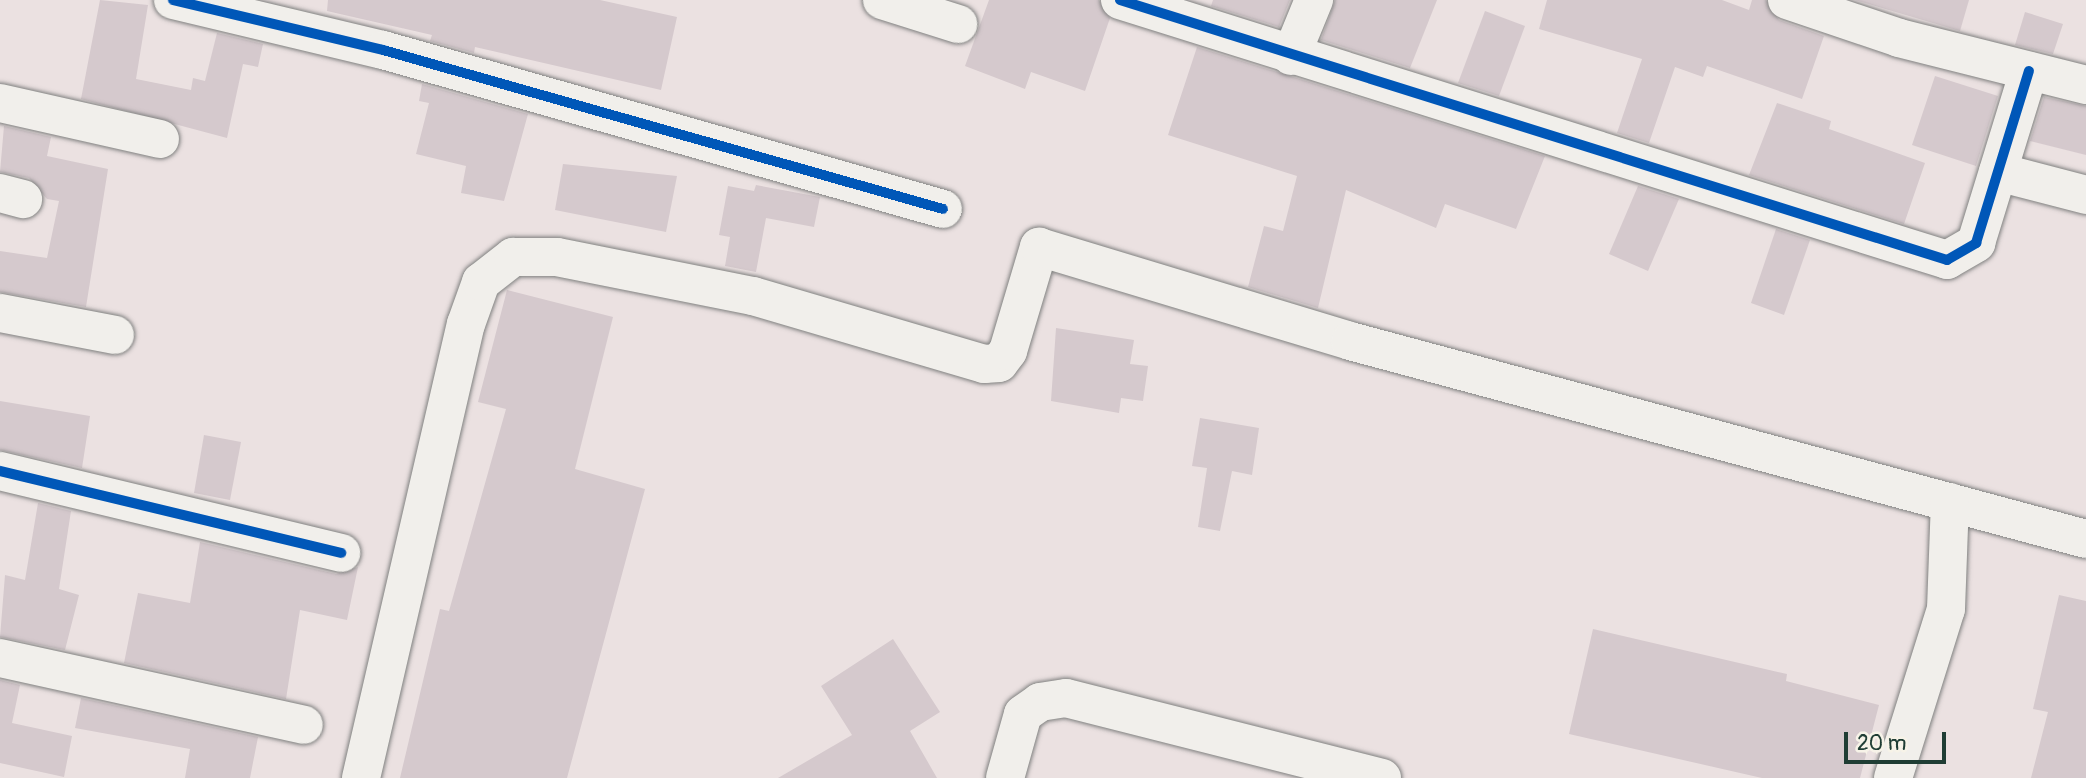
<!DOCTYPE html>
<html>
<head>
<meta charset="utf-8">
<style>
	body { margin:0 }
	#map { position:relative; width:2086px; height:778px; overflow:hidden; background:#ebe1e1; font-family:Pangolin,sans-serif }
	div>[style] { position:absolute }
	[style*='--x'] { left:calc(var(--x)*1px); top:calc(var(--y)*1px); width:calc(var(--w)*1px); rotate:calc(var(--a)*1deg) }
	.building>* { inset:0; background:#d5c9cd }
	.roads { filter:drop-shadow(0 0 2px #808180) drop-shadow(0 0 2px #808180) }
	.minor>* { height:38px; margin:-19px; padding:0 19px; transform-origin:19px; border-radius:19px; background:#f1efeb }
	.cycleway>* { height:10px; margin:-5px; padding:0 5px; transform-origin:5px; border-radius:5px; background:#0057b8 }
	span { translate:-50% -50%; white-space:nowrap; text-align:center; line-height:1.15; -webkit-text-stroke:5px #f7f3e8; paint-order:stroke }
	.scale { position:absolute; left:1844px; top:732px; width:102px; height:32px; box-sizing:border-box; border:4px solid #1f3d34; border-top:0; padding-left:9px; font-size:21px; line-height:24px; white-space:nowrap; color:#1f3d34; -webkit-text-stroke:5px #f7f3e8; paint-order:stroke }
</style>
</head>
<body>
<div id="map">
	<div class="building">
		<i style="clip-path:polygon(100px 0,148px 5px,136px 79px,191px 90px,193px 78px,205px 81px,217px 33px,263px 44px,258px 67px,243px 64px,227px 138px,81px 99px)"></i>
		<i style="clip-path:polygon(328px 0,600px 0,677px 17px,661px 90px,475px 47px,474px 53px,430px 41px,432px 35px,327px 11px)"></i>
		<i style="clip-path:polygon(989px 0,1099px 0,1110px 18px,1085px 91px,1031px 72px,1025px 89px,965px 66px)"></i>
		<i style="clip-path:polygon(1213px 0,1290px 0,1279px 27px,1211px 6px)"></i>
		<i style="clip-path:polygon(1335px 0,1437px 0,1410px 68px,1321px 40px)"></i>
		<i style="clip-path:polygon(1547px 0,1722px 0,1749px 10px,1752px 0,1766px 0,1779px 20px,1824px 36px,1802px 99px,1707px 66px,1703px 77px,1675px 67px,1649px 143px,1617px 133px,1642px 59px,1539px 29px)"></i>
		<i style="clip-path:polygon(1855px 0,1969px 0,1960px 31px)"></i>
		<i style="clip-path:polygon(1485px 11px,1525px 26px,1499px 96px,1458px 83px)"></i>
		<i style="clip-path:polygon(2025px 12px,2063px 24px,2053px 54px,2015px 45px)"></i>
		<i style="clip-path:polygon(1197px 47px,1545px 156px,1516px 229px,1445px 204px,1436px 228px,1346px 190px,1318px 308px,1248px 287px,1264px 226px,1283px 231px,1297px 176px,1168px 135px)"></i>
		<i style="clip-path:polygon(1935px 76px,1998px 96px,1976px 166px,1912px 145px)"></i>
		<i style="clip-path:polygon(422px 84px,528px 114px,504px 201px,461px 193px,466px 166px,416px 154px,429px 103px,419px 101px)"></i>
		<i style="clip-path:polygon(2044px 97px,2086px 106px,2086px 155px,2030px 141px)"></i>
		<i style="clip-path:polygon(1777px 103px,1831px 121px,1829px 129px,1925px 163px,1904px 224px,1749px 175px)"></i>
		<i style="clip-path:polygon(4px 126px,51px 137px,47px 156px,108px 169px,86px 307px,0 292px,0 251px,47px 258px,59px 201px,47px 199px,29px 178px,0 172px)"></i>
		<i style="clip-path:polygon(563px 164px,677px 176px,666px 232px,555px 210px)"></i>
		<i style="clip-path:polygon(756px 185px,820px 197px,814px 227px,766px 218px,756px 272px,725px 266px,730px 237px,719px 235px,728px 186px,754px 191px)"></i>
		<i style="clip-path:polygon(1638px 186px,1679px 199px,1648px 271px,1609px 254px)"></i>
		<i style="clip-path:polygon(1776px 229px,1810px 240px,1784px 315px,1751px 303px)"></i>
		<i style="clip-path:polygon(507px 290px,613px 317px,575px 469px,645px 489px,567px 778px,400px 778px,440px 609px,449px 611px,506px 409px,478px 402px)"></i>
		<i style="clip-path:polygon(1056px 328px,1134px 340px,1130px 364px,1148px 366px,1143px 401px,1121px 398px,1119px 413px,1051px 401px)"></i>
		<i style="clip-path:polygon(0 401px,90px 416px,82px 468px,0 450px)"></i>
		<i style="clip-path:polygon(1200px 418px,1259px 428px,1252px 475px,1232px 471px,1220px 531px,1198px 527px,1207px 468px,1192px 466px)"></i>
		<i style="clip-path:polygon(204px 435px,241px 442px,230px 500px,194px 493px)"></i>
		<i style="clip-path:polygon(38px 503px,71px 511px,59px 589px,79px 595px,65px 650px,0 637px,5px 575px,25px 580px)"></i>
		<i style="clip-path:polygon(200px 542px,336px 574px,358px 567px,347px 620px,300px 610px,286px 699px,124px 663px,138px 593px,190px 603px)"></i>
		<i style="clip-path:polygon(2059px 595px,2086px 601px,2086px 778px,2031px 778px,2048px 712px,2033px 709px)"></i>
		<i style="clip-path:polygon(1593px 629px,1787px 674px,1786px 681px,1879px 705px,1860px 778px,1762px 778px,1569px 734px)"></i>
		<i style="clip-path:polygon(893px 639px,940px 712px,910px 731px,937px 778px,778px 778px,852px 735px,821px 686px)"></i>
		<i style="clip-path:polygon(0 680px,20px 685px,12px 723px,72px 736px,64px 777px,0 763px)"></i>
		<i style="clip-path:polygon(81px 698px,258px 737px,250px 778px,185px 778px,190px 749px,75px 728px)"></i>
	</div>
	<div class="roads">
		<div class="minor">
			<i style="--x:173;--y:0;--w:216;--a:13.4"></i>
			<i style="--x:383;--y:50;--w:582;--a:15.85"></i>
			<i style="--x:882;--y:0;--w:80;--a:17.5"></i>
			<i style="--x:1120;--y:0;--w:867;--a:17.45"></i>
			<i style="--x:1947;--y:260;--w:34;--a:-30"></i>
			<i style="--x:1976;--y:243;--w:180;--a:-72.9"></i>
			<i style="--x:1787;--y:0;--w:118;--a:18.7"></i>
			<i style="--x:1899;--y:38;--w:193;--a:14.1"></i>
			<i style="--x:1291;--y:56;--w:61;--a:-67.7"></i>
			<i style="--x:0;--y:103;--w:164;--a:12.7"></i>
			<i style="--x:1998;--y:172;--w:91;--a:14.6"></i>
			<i style="--x:0;--y:193;--w:24;--a:15"></i>
			<i style="--x:0;--y:313;--w:117;--a:10.8"></i>
			<i style="--x:0;--y:471;--w:351;--a:13.5"></i>
			<i style="--x:0;--y:658;--w:311;--a:12.4"></i>
			<i style="--x:361;--y:778;--w:466;--a:-77"></i>
			<i style="--x:466;--y:324;--w:45;--a:-70.3"></i>
			<i style="--x:481;--y:282;--w:41;--a:-38"></i>
			<i style="--x:513;--y:257;--w:44;--a:0"></i>
			<i style="--x:557;--y:257;--w:200;--a:11.3"></i>
			<i style="--x:753;--y:296;--w:241;--a:16.4"></i>
			<i style="--x:984;--y:364;--w:15;--a:-4"></i>
			<i style="--x:999;--y:363;--w:15;--a:-53"></i>
			<i style="--x:1008;--y:351;--w:109;--a:-73.4"></i>
			<i style="--x:1039;--y:247;--w:325;--a:16.8"></i>
			<i style="--x:1350;--y:341;--w:762;--a:15.06"></i>
			<i style="--x:1005;--y:778;--w:66;--a:-74.3"></i>
			<i style="--x:1023;--y:714;--w:21;--a:-35"></i>
			<i style="--x:1040;--y:702;--w:26;--a:-9"></i>
			<i style="--x:1066;--y:698;--w:326;--a:14.2"></i>
			<i style="--x:1893;--y:778;--w:177;--a:-72.6"></i>
			<i style="--x:1946;--y:609;--w:107;--a:-87.9"></i>
		</div>
	</div>
	<div class="cycleway">
		<i style="--x:173;--y:0;--w:216;--a:13.4"></i>
		<i style="--x:383;--y:50;--w:582;--a:15.85"></i>
		<i style="--x:1120;--y:0;--w:867;--a:17.45"></i>
		<i style="--x:1947;--y:260;--w:34;--a:-30"></i>
		<i style="--x:1976;--y:243;--w:180;--a:-72.9"></i>
		<i style="--x:0;--y:471;--w:351;--a:13.5"></i>
	</div>
	<div class="scale">20 m</div>
</div>
</body>
</html>
